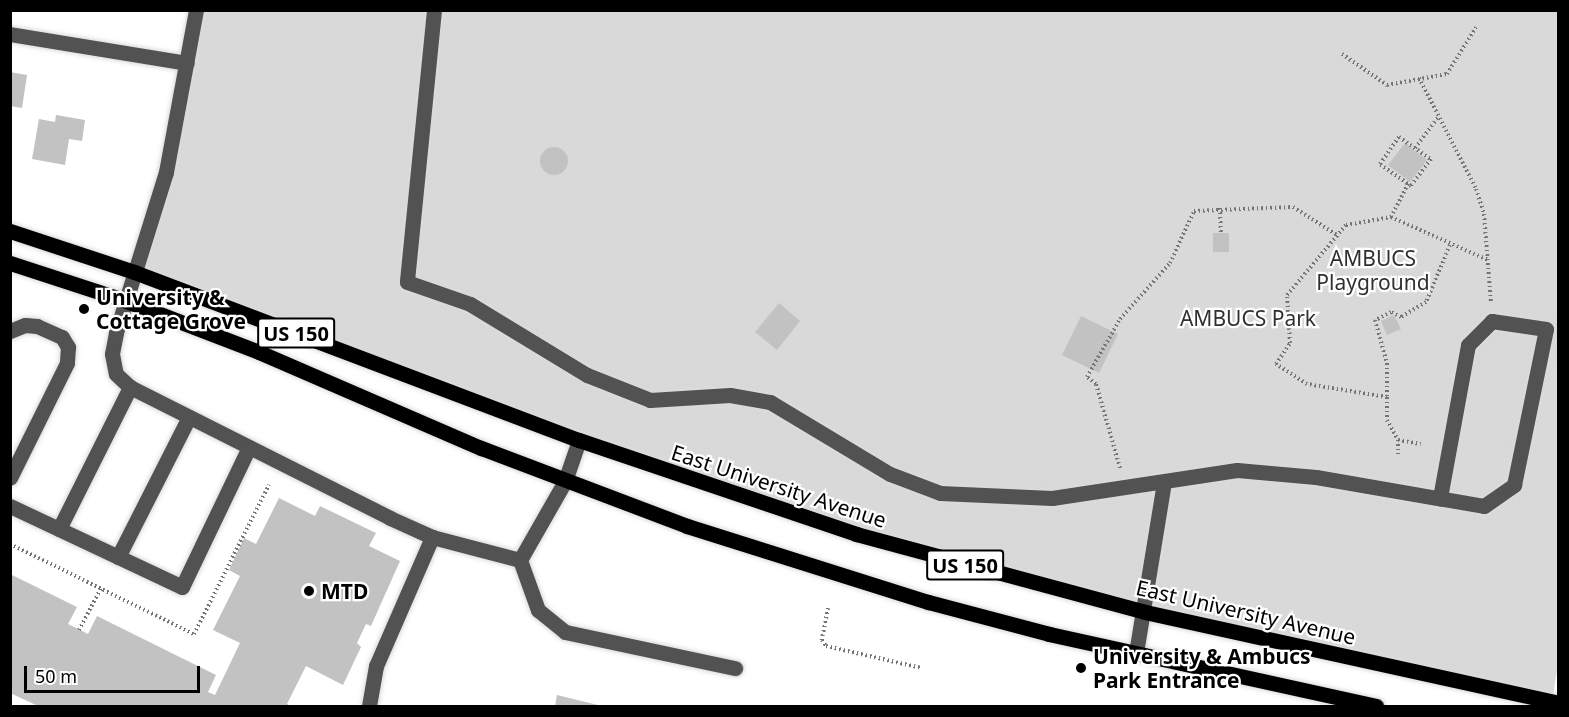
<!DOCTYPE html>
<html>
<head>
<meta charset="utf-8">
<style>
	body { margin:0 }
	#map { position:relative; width:1569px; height:717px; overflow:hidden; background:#fff; font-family:"Noto Sans",sans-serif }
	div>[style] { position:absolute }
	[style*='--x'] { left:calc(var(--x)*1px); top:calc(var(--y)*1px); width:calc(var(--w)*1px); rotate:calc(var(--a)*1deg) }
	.green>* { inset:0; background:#d9d9d9 }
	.building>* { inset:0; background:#c2c2c2 }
	.round { border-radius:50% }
	.path>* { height:4px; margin-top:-2px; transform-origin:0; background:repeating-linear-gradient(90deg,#747474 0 1.5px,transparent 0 4.5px) }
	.roads { filter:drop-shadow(0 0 2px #dbdbdb) drop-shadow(0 0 2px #dbdbdb) }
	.minor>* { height:15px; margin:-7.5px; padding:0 7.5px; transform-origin:7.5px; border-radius:7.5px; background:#525252 }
	.major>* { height:15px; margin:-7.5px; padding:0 7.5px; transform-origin:7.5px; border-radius:7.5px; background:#000 }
	.dots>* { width:16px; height:16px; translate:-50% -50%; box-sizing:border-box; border:3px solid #fff; border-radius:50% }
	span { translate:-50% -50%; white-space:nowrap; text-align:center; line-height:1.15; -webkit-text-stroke:4.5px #fff; paint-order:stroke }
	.shield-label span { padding:2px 4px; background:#fff; border:2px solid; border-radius:4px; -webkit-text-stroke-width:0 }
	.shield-label { font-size:20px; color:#000; font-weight:700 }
	.park-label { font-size:21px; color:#303030 }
	.poi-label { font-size:21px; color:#000; font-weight:700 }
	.left { translate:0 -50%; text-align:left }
	.street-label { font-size:21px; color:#000 }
	.frame { position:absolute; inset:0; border:12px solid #000; pointer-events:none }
	.scale { position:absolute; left:24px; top:666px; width:176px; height:27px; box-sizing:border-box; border:3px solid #000; border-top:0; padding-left:8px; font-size:18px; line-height:21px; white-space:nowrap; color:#000; -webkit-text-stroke:4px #fff; paint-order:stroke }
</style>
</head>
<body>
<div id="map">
	<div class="green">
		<i style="clip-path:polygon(196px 11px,1558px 11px,1558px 664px,1552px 702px,1145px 612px,856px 534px,134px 272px,166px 172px)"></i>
	</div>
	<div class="building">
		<i style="clip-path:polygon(10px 72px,27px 75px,22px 108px,10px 106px)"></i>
		<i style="clip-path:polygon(56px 115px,85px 120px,82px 141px,69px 139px,65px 165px,32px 159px,39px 119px,55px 122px)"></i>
		<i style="clip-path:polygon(1405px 143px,1427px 160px,1410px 182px,1388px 165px)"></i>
		<i class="round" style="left:540px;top:147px;width:28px;height:28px"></i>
		<i style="clip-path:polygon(1213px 233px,1229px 233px,1229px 252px,1213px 252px)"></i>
		<i style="clip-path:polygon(779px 303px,800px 321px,777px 350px,755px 332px)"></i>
		<i style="clip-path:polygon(1394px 315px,1401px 329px,1387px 335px,1381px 321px)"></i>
		<i style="clip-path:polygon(1081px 316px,1118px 334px,1099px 373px,1062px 355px)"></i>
		<i style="clip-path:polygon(279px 498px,315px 516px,320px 506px,376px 533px,369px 546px,400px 561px,371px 626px,366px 624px,357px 643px,361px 647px,343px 685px,306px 666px,287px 704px,291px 706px,38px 706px,10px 693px,10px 574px,77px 607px,68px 624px,88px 634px,97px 616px,216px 675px,208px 692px,215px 695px,240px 643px,213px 630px,240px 576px,229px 570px,244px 538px,256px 544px)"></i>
		<i style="clip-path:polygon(557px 695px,602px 706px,555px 706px)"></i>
	</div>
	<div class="path">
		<i style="--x:1342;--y:54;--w:55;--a:34.6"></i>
		<i style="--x:1387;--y:85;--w:61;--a:-10.4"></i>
		<i style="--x:1447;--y:74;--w:55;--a:-58.3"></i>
		<i style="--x:1419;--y:78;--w:125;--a:62.8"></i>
		<i style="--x:1476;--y:189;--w:26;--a:72"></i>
		<i style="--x:1484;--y:214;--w:88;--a:85.5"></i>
		<i style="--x:1399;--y:137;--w:39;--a:35"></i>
		<i style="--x:1431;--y:159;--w:34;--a:127"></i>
		<i style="--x:1411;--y:186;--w:38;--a:-145"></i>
		<i style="--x:1380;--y:164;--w:33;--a:-55"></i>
		<i style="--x:1415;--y:148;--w:39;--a:-53"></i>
		<i style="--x:1220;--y:208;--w:25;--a:88"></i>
		<i style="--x:1391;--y:217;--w:38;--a:-63"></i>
		<i style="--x:1450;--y:245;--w:62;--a:112.8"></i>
		<i style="--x:1426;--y:302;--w:29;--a:149"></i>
		<i style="--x:1401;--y:317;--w:11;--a:-153"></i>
		<i style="--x:1391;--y:312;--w:18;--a:153"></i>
		<i style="--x:1375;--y:320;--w:45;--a:74.4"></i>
		<i style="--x:1387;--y:363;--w:34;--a:90"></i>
		<i style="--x:1387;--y:397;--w:81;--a:-170.8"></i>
		<i style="--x:1307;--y:384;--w:37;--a:-147"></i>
		<i style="--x:1276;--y:364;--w:25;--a:-56"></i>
		<i style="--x:1290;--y:343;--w:48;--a:-93.6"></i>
		<i style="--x:1287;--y:295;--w:92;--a:-49.9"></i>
		<i style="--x:1346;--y:225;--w:46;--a:-10.1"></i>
		<i style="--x:1391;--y:217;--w:106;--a:23.9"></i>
		<i style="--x:1387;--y:397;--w:23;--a:90"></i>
		<i style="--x:1387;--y:420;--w:23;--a:61"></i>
		<i style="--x:1398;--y:440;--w:14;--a:90"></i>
		<i style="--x:1398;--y:440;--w:23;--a:10"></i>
		<i style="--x:1120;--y:468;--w:87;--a:-105.9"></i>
		<i style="--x:1096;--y:384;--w:11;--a:-142"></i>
		<i style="--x:1087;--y:377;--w:67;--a:-60.4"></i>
		<i style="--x:1120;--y:319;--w:75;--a:-48.2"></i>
		<i style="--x:1170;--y:263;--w:57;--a:-65.2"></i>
		<i style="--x:1194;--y:211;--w:99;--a:-2.3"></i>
		<i style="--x:1293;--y:207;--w:52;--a:32.5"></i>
		<i style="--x:10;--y:544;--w:205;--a:26.1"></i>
		<i style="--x:194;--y:634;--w:167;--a:-63.3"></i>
		<i style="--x:828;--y:608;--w:33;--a:101"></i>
		<i style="--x:822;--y:640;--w:7;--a:56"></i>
		<i style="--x:826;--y:646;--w:98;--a:13"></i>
		<i style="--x:79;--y:630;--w:47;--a:-62.4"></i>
	</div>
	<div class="roads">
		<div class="minor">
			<i style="--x:196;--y:10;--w:165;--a:100.5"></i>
			<i style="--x:166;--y:172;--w:169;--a:107.3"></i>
			<i style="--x:116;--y:333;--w:21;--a:101"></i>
			<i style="--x:112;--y:354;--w:20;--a:79"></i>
			<i style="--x:116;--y:374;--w:19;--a:43"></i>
			<i style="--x:130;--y:387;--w:291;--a:26.7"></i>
			<i style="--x:390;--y:518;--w:46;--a:24.3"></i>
			<i style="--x:432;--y:537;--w:91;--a:14.6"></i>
			<i style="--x:520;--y:560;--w:91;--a:-60.3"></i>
			<i style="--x:565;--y:481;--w:43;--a:-71.1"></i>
			<i style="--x:434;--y:10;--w:273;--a:95.7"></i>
			<i style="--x:407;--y:282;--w:67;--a:19.2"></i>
			<i style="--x:470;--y:304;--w:137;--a:31.3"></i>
			<i style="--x:587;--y:375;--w:68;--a:21.6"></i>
			<i style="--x:650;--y:400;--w:80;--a:-3.6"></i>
			<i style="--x:730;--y:395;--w:41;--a:9.9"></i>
			<i style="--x:770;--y:402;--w:140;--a:31"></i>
			<i style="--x:890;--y:474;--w:53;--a:20.8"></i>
			<i style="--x:940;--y:493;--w:112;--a:2.6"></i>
			<i style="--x:1052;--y:498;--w:187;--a:-8.6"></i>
			<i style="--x:1237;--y:470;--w:79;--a:5.1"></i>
			<i style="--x:1316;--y:477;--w:170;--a:9.8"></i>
			<i style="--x:1484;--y:506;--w:37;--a:-35"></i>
			<i style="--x:1514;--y:485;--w:159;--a:-78.4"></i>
			<i style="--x:1546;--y:329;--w:55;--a:-171.6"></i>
			<i style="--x:1492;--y:321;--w:34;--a:135"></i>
			<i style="--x:1468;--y:345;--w:156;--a:100.4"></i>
			<i style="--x:10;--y:34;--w:179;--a:9.3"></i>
			<i style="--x:10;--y:331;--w:16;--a:-22"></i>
			<i style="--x:25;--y:325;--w:12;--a:5"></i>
			<i style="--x:37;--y:326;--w:27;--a:24"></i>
			<i style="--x:62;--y:337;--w:12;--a:59"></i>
			<i style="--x:68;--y:347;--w:16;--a:94"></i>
			<i style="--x:67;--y:363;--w:128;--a:116.4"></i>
			<i style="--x:10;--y:506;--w:190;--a:25.2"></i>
			<i style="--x:182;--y:587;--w:155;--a:-64.4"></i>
			<i style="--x:59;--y:529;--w:159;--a:-63.4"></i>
			<i style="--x:118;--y:557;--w:157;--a:-63.1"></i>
			<i style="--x:520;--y:560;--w:53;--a:70.2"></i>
			<i style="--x:538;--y:610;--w:35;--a:39"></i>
			<i style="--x:565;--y:632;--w:174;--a:12"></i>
			<i style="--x:1136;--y:653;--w:173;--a:-80.7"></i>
			<i style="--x:369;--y:706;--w:41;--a:-80.1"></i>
			<i style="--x:376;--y:666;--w:141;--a:-66.5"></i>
		</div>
		<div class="major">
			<i style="--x:10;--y:231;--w:131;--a:18.3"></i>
			<i style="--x:134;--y:272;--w:476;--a:20.7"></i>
			<i style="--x:579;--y:440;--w:293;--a:18.7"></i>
			<i style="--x:856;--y:534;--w:299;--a:15.1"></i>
			<i style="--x:1145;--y:612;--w:423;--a:12.4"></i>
			<i style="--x:10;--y:263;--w:122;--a:18.1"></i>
			<i style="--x:126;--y:301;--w:142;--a:21"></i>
			<i style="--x:259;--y:352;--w:242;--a:23.4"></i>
			<i style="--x:481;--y:448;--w:220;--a:20.7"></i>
			<i style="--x:687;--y:526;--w:253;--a:17.5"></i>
			<i style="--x:928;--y:602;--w:125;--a:14.8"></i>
			<i style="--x:1049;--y:634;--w:335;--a:12.4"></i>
		</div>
	</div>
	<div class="dots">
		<i style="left:84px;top:309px;background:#000"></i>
		<i style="left:309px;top:591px;background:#000"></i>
		<i style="left:1081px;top:668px;background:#000"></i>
	</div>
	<div class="shield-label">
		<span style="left:296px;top:333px">US 150</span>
		<span style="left:965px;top:565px">US 150</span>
	</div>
	<div class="park-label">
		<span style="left:1373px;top:270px">AMBUCS<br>Playground</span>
		<span style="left:1248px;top:318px">AMBUCS Park</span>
	</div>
	<div class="poi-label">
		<span class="left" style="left:96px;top:309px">University &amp;<br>Cottage Grove</span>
		<span class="left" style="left:321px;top:591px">MTD</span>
		<span class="left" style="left:1093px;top:668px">University &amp; Ambucs<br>Park Entrance</span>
	</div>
	<div class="street-label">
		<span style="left:779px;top:486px;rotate:18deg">East University Avenue</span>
		<span style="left:1246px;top:612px;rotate:13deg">East University Avenue</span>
	</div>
	<div class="frame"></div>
	<div class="scale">50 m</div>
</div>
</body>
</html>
